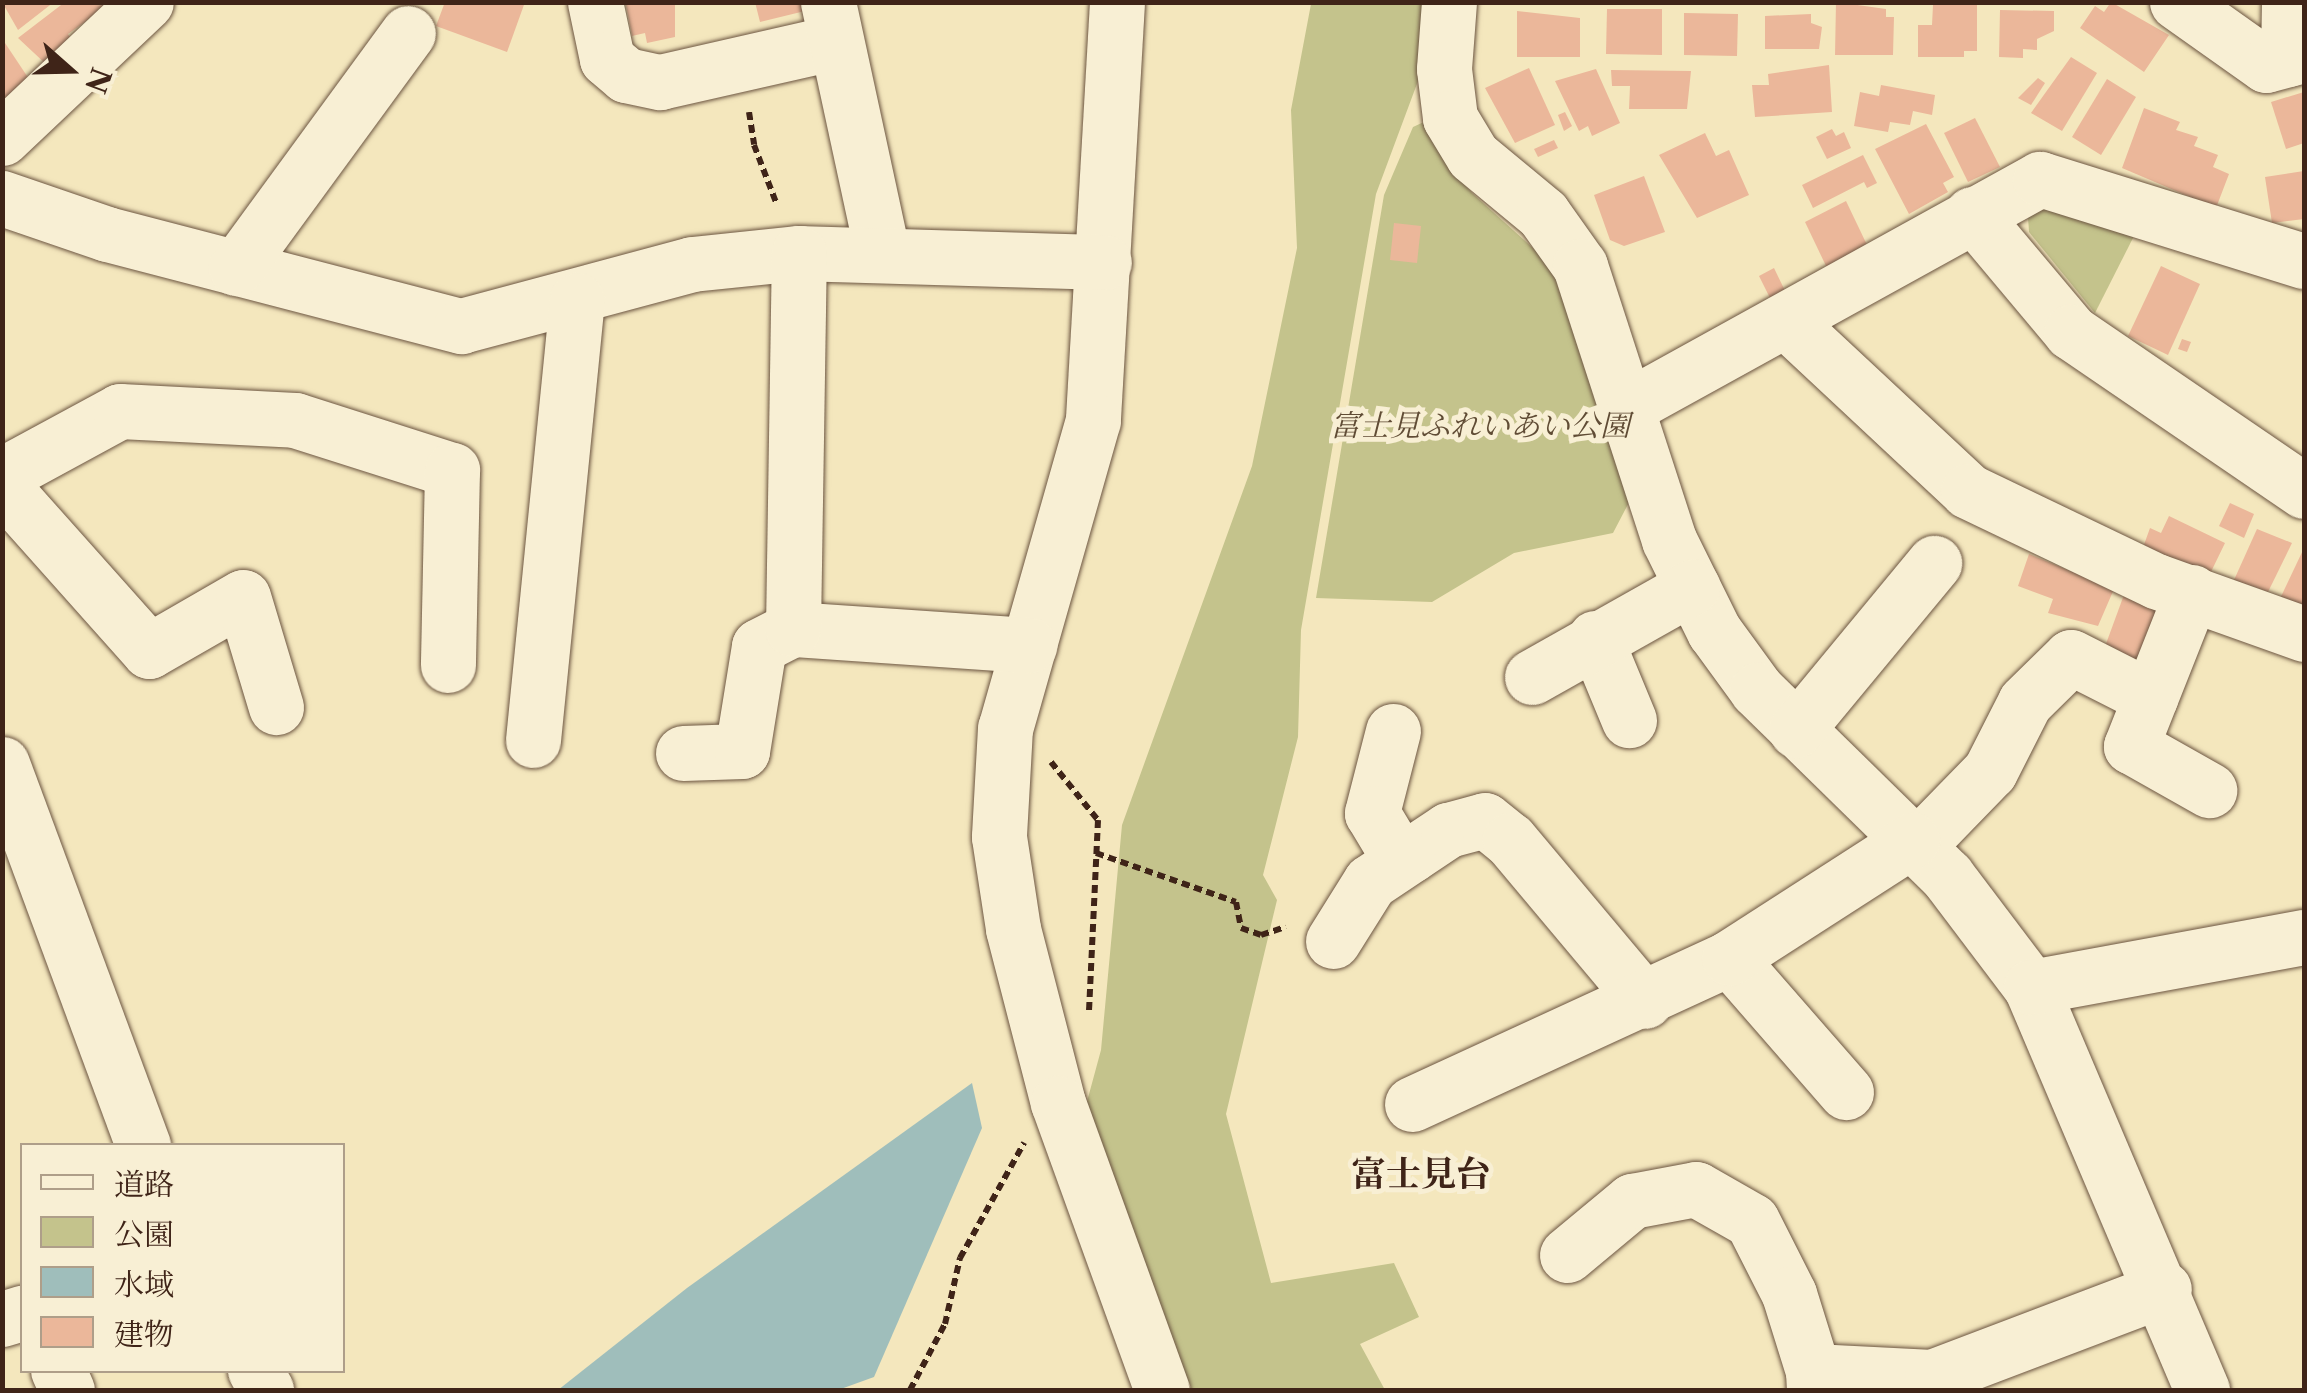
<!DOCTYPE html>
<html>
<head>
<meta charset="utf-8">
<style>
	body { margin:0 }
	#map { position:relative; width:2307px; height:1393px; overflow:hidden; background:#f4e7bd; font-family:"Libre Caslon Text","Noto Serif JP",serif }
	div>[style] { position:absolute }
	[style*='--x'] { left:calc(var(--x)*1px); top:calc(var(--y)*1px); width:calc(var(--w)*1px); rotate:calc(var(--a)*1deg) }
	.green>* { inset:0; background:#c4c38c }
	.water>* { inset:0; background:#9fbebb }
	.building>* { inset:0; background:#ebb79a }
	.path>* { height:6px; margin-top:-3px; transform-origin:0; background:repeating-linear-gradient(90deg,#3f2418 0 8px,transparent 0 13px) }
	.roads { filter:drop-shadow(0 0 2px #6c5541) drop-shadow(0 0 2px #6c5541) }
	.minor>* { height:55px; margin:-27.5px; padding:0 27.5px; transform-origin:27.5px; border-radius:27.5px; background:#f8efd4 }
	span { translate:-50% -50%; white-space:nowrap; text-align:center; line-height:1.15; -webkit-text-stroke:10px #f8efd4; paint-order:stroke }
	.park-label { font-size:30px; color:#604c35; font-style:italic }
	.quarter-label { font-size:35px; color:#3f2418; font-weight:700 }
	.frame { position:absolute; inset:0; border:5px solid #3f2418; pointer-events:none }
	.legend { position:absolute; left:20px; top:1143px; width:325px; height:230px; box-sizing:border-box; background:#f8efd4; border:2px solid #ae9e89; margin:0; padding:12px 18px; list-style:none; font-size:30px; color:#3f2418 }
	.legend li { display:flex; align-items:center; gap:20px; height:50px }
	.legend b { width:50px; border:2px solid #ae9e89 }
	.north { position:absolute; left:20px; top:20px; width:100px; height:100px; -webkit-text-stroke:8px #f8efd4; paint-order:stroke; rotate:110deg; font-size:28px; font-weight:700; line-height:40px; text-align:center; color:#3f2418 }
	.north::after { content:''; display:block; margin:auto; width:35px; height:45px; background:#3f2418; clip-path:polygon(50% 0,100% 100%,50% 72%,0 100%) }
</style>
</head>
<body>
<div id="map">
	<div class="green">
		<i style="clip-path:polygon(1427px 3px,1424px 65px,1376px 194px,1301px 630px,1298px 737px,1263px 875px,1277px 900px,1226px 1114px,1271px 1283px,1394px 1263px,1419px 1317px,1360px 1344px,1385px 1390px,1192px 1390px,1082px 1120px,1101px 1050px,1122px 825px,1252px 466px,1297px 248px,1291px 110px,1311px 4px)"></i>
		<i style="clip-path:polygon(1426px 121px,1443px 159px,1472px 193px,1555px 268px,1636px 489px,1613px 533px,1514px 553px,1432px 602px,1316px 598px,1384px 195px,1413px 127px)"></i>
		<i style="clip-path:polygon(2041px 204px,2134px 236px,2095px 313px,2029px 232px,2028px 217px)"></i>
	</div>
	<div class="water">
		<i style="clip-path:polygon(972px 1083px,982px 1128px,874px 1377px,838px 1390px,558px 1390px,687px 1288px)"></i>
	</div>
	<div class="building">
		<i style="clip-path:polygon(2px 2px,54px 2px,18px 30px)"></i>
		<i style="clip-path:polygon(65px 2px,107px 6px,68px 34px,76px 46px,49px 67px,18px 38px)"></i>
		<i style="clip-path:polygon(445px 2px,525px 2px,507px 52px,436px 26px)"></i>
		<i style="clip-path:polygon(675px 2px,675px 37px,647px 43px,645px 33px,632px 36px,626px 5px)"></i>
		<i style="clip-path:polygon(755px 2px,803px 2px,805px 11px,760px 22px)"></i>
		<i style="clip-path:polygon(1836px 2px,1886px 9px,1886px 17px,1894px 17px,1893px 55px,1835px 55px)"></i>
		<i style="clip-path:polygon(2111px 2px,2169px 35px,2144px 72px,2080px 28px,2095px 6px,2104px 12px)"></i>
		<i style="clip-path:polygon(1933px 5px,1977px 5px,1977px 51px,1964px 51px,1964px 57px,1918px 57px,1918px 25px,1932px 25px)"></i>
		<i style="clip-path:polygon(1607px 9px,1662px 9px,1662px 55px,1606px 54px)"></i>
		<i style="clip-path:polygon(2000px 10px,2054px 11px,2054px 31px,2037px 39px,2037px 50px,2023px 49px,2023px 58px,1999px 57px)"></i>
		<i style="clip-path:polygon(1517px 11px,1580px 18px,1580px 57px,1517px 57px)"></i>
		<i style="clip-path:polygon(1684px 13px,1738px 14px,1737px 56px,1684px 55px)"></i>
		<i style="clip-path:polygon(1811px 14px,1811px 23px,1822px 27px,1819px 49px,1765px 49px,1765px 16px)"></i>
		<i style="clip-path:polygon(5px 43px,33px 85px,5px 102px,2px 98px)"></i>
		<i style="clip-path:polygon(2071px 57px,2097px 73px,2062px 131px,2031px 113px)"></i>
		<i style="clip-path:polygon(1829px 65px,1832px 112px,1755px 117px,1752px 85px,1769px 85px,1768px 74px)"></i>
		<i style="clip-path:polygon(1529px 68px,1555px 125px,1515px 143px,1485px 88px)"></i>
		<i style="clip-path:polygon(1596px 69px,1620px 123px,1592px 136px,1588px 126px,1579px 131px,1555px 81px)"></i>
		<i style="clip-path:polygon(1611px 70px,1691px 71px,1687px 109px,1629px 109px,1630px 86px,1612px 86px)"></i>
		<i style="clip-path:polygon(2038px 78px,2045px 83px,2031px 105px,2018px 98px)"></i>
		<i style="clip-path:polygon(2107px 79px,2136px 97px,2101px 155px,2072px 137px)"></i>
		<i style="clip-path:polygon(1881px 85px,1935px 95px,1932px 115px,1913px 111px,1910px 125px,1890px 122px,1888px 132px,1854px 126px,1860px 92px,1879px 96px)"></i>
		<i style="clip-path:polygon(2304px 92px,2304px 143px,2286px 149px,2271px 102px)"></i>
		<i style="clip-path:polygon(2144px 108px,2180px 122px,2176px 130px,2198px 137px,2194px 146px,2218px 155px,2213px 167px,2229px 174px,2216px 208px,2122px 168px)"></i>
		<i style="clip-path:polygon(1565px 112px,1572px 126px,1564px 131px,1558px 115px)"></i>
		<i style="clip-path:polygon(1975px 118px,2000px 167px,1968px 182px,1944px 133px)"></i>
		<i style="clip-path:polygon(1926px 124px,1954px 177px,1943px 183px,1948px 192px,1909px 214px,1875px 149px)"></i>
		<i style="clip-path:polygon(1832px 129px,1836px 136px,1844px 132px,1851px 148px,1827px 159px,1816px 137px)"></i>
		<i style="clip-path:polygon(1705px 133px,1716px 156px,1729px 150px,1749px 195px,1697px 218px,1659px 155px)"></i>
		<i style="clip-path:polygon(1554px 140px,1558px 148px,1538px 157px,1534px 149px)"></i>
		<i style="clip-path:polygon(1863px 155px,1877px 183px,1867px 188px,1864px 182px,1813px 208px,1802px 185px)"></i>
		<i style="clip-path:polygon(2304px 171px,2304px 219px,2272px 223px,2265px 177px)"></i>
		<i style="clip-path:polygon(1644px 176px,1665px 232px,1624px 246px,1610px 240px,1594px 195px)"></i>
		<i style="clip-path:polygon(1846px 201px,1868px 247px,1827px 268px,1805px 222px)"></i>
		<i style="clip-path:polygon(1394px 223px,1421px 226px,1417px 263px,1390px 260px)"></i>
		<i style="clip-path:polygon(2161px 266px,2200px 284px,2168px 355px,2128px 336px)"></i>
		<i style="clip-path:polygon(1774px 268px,1787px 295px,1772px 302px,1759px 276px)"></i>
		<i style="clip-path:polygon(2182px 339px,2191px 342px,2187px 352px,2178px 349px)"></i>
		<i style="clip-path:polygon(2230px 503px,2254px 514px,2244px 538px,2219px 526px)"></i>
		<i style="clip-path:polygon(2169px 516px,2225px 543px,2208px 578px,2141px 553px,2150px 528px,2161px 533px)"></i>
		<i style="clip-path:polygon(2257px 529px,2292px 543px,2268px 592px,2234px 580px)"></i>
		<i style="clip-path:polygon(2304px 548px,2304px 616px,2278px 603px)"></i>
		<i style="clip-path:polygon(2029px 554px,2114px 589px,2098px 626px,2048px 613px,2053px 599px,2018px 586px)"></i>
		<i style="clip-path:polygon(2125px 592px,2161px 605px,2139px 665px,2103px 652px)"></i>
	</div>
	<div class="path">
		<i style="--x:749;--y:112;--w:33;--a:81"></i>
		<i style="--x:754;--y:145;--w:64;--a:69"></i>
		<i style="--x:1051;--y:762;--w:75;--a:51"></i>
		<i style="--x:1098;--y:820;--w:193;--a:92.7"></i>
		<i style="--x:1096;--y:853;--w:148;--a:19.3"></i>
		<i style="--x:1236;--y:902;--w:26;--a:79"></i>
		<i style="--x:1241;--y:928;--w:21;--a:19"></i>
		<i style="--x:1261;--y:935;--w:26;--a:-18"></i>
		<i style="--x:910;--y:1390;--w:75;--a:-62.1"></i>
		<i style="--x:945;--y:1324;--w:68;--a:-77.2"></i>
		<i style="--x:960;--y:1258;--w:132;--a:-60.9"></i>
	</div>
	<div class="roads">
		<div class="minor">
			<i style="--x:595;--y:2;--w:58;--a:78.1"></i>
			<i style="--x:607;--y:59;--w:25;--a:40"></i>
			<i style="--x:626;--y:75;--w:35;--a:12"></i>
			<i style="--x:660;--y:82;--w:180;--a:-12.8"></i>
			<i style="--x:828;--y:2;--w:255;--a:77.8"></i>
			<i style="--x:1117;--y:2;--w:419;--a:93.3"></i>
			<i style="--x:1093;--y:420;--w:320;--a:105.9"></i>
			<i style="--x:1005;--y:728;--w:109;--a:93.2"></i>
			<i style="--x:999;--y:837;--w:93;--a:81.3"></i>
			<i style="--x:1013;--y:929;--w:180;--a:75.5"></i>
			<i style="--x:1058;--y:1103;--w:305;--a:70.1"></i>
			<i style="--x:1449;--y:2;--w:67;--a:94.3"></i>
			<i style="--x:1444;--y:69;--w:49;--a:83"></i>
			<i style="--x:1450;--y:118;--w:44;--a:58.8"></i>
			<i style="--x:1473;--y:156;--w:91;--a:39.6"></i>
			<i style="--x:1543;--y:214;--w:64;--a:54.6"></i>
			<i style="--x:1580;--y:266;--w:288;--a:72"></i>
			<i style="--x:1669;--y:540;--w:102;--a:63.7"></i>
			<i style="--x:1714;--y:631;--w:73;--a:53.9"></i>
			<i style="--x:1757;--y:690;--w:266;--a:44.4"></i>
			<i style="--x:1947;--y:876;--w:139;--a:52.9"></i>
			<i style="--x:2031;--y:987;--w:438;--a:67"></i>
			<i style="--x:2177;--y:2;--w:109;--a:35.3"></i>
			<i style="--x:2266;--y:65;--w:39;--a:-15"></i>
			<i style="--x:2288;--y:59;--w:57;--a:-89"></i>
			<i style="--x:2;--y:138;--w:198;--a:-43.4"></i>
			<i style="--x:2;--y:198;--w:111;--a:18.9"></i>
			<i style="--x:107;--y:234;--w:366;--a:14.6"></i>
			<i style="--x:461;--y:326;--w:239;--a:-15"></i>
			<i style="--x:692;--y:264;--w:108;--a:-5.9"></i>
			<i style="--x:799;--y:253;--w:305;--a:1.7"></i>
			<i style="--x:1972;--y:214;--w:154;--a:50"></i>
			<i style="--x:2071;--y:332;--w:282;--a:34.3"></i>
			<i style="--x:236;--y:268;--w:291;--a:-53.8"></i>
			<i style="--x:1786;--y:321;--w:249;--a:43"></i>
			<i style="--x:1968;--y:491;--w:208;--a:25.6"></i>
			<i style="--x:2156;--y:581;--w:157;--a:19.7"></i>
			<i style="--x:1627;--y:407;--w:472;--a:-28.9"></i>
			<i style="--x:2040;--y:179;--w:276;--a:17.3"></i>
			<i style="--x:2;--y:475;--w:134;--a:-28.5"></i>
			<i style="--x:120;--y:411;--w:175;--a:2.9"></i>
			<i style="--x:295;--y:420;--w:165;--a:17.7"></i>
			<i style="--x:452;--y:470;--w:195;--a:91.2"></i>
			<i style="--x:2;--y:486;--w:221;--a:48.3"></i>
			<i style="--x:149;--y:651;--w:108;--a:-29.9"></i>
			<i style="--x:243;--y:597;--w:115;--a:73.3"></i>
			<i style="--x:2192;--y:592;--w:166;--a:111.6"></i>
			<i style="--x:2131;--y:746;--w:90;--a:29.4"></i>
			<i style="--x:793;--y:629;--w:237;--a:3.9"></i>
			<i style="--x:1595;--y:638;--w:89;--a:67.5"></i>
			<i style="--x:1532;--y:677;--w:184;--a:-29.4"></i>
			<i style="--x:1796;--y:730;--w:217;--a:-50.4"></i>
			<i style="--x:1393;--y:731;--w:85;--a:104.4"></i>
			<i style="--x:1372;--y:813;--w:35;--a:59"></i>
			<i style="--x:1390;--y:843;--w:24;--a:30"></i>
			<i style="--x:533;--y:740;--w:442;--a:-84.3"></i>
			<i style="--x:683;--y:753;--w:59;--a:-1.9"></i>
			<i style="--x:742;--y:751;--w:106;--a:-80.8"></i>
			<i style="--x:759;--y:646;--w:38;--a:-27"></i>
			<i style="--x:793;--y:629;--w:376;--a:-89.1"></i>
			<i style="--x:2;--y:764;--w:407;--a:69.7"></i>
			<i style="--x:1918;--y:845;--w:103;--a:-45.8"></i>
			<i style="--x:1990;--y:771;--w:77;--a:-63.1"></i>
			<i style="--x:2025;--y:702;--w:64;--a:-44.4"></i>
			<i style="--x:2071;--y:657;--w:89;--a:26.9"></i>
			<i style="--x:1333;--y:941;--w:70;--a:-57.9"></i>
			<i style="--x:1370;--y:882;--w:94;--a:-33.7"></i>
			<i style="--x:1448;--y:830;--w:38;--a:-15"></i>
			<i style="--x:1485;--y:820;--w:32;--a:39"></i>
			<i style="--x:1510;--y:840;--w:210;--a:50"></i>
			<i style="--x:1729;--y:958;--w:178;--a:48.9"></i>
			<i style="--x:2031;--y:987;--w:278;--a:-10.4"></i>
			<i style="--x:1412;--y:1104;--w:349;--a:-24.7"></i>
			<i style="--x:1729;--y:958;--w:218;--a:-32.8"></i>
			<i style="--x:1567;--y:1255;--w:85;--a:-39.7"></i>
			<i style="--x:1632;--y:1201;--w:65;--a:-10.6"></i>
			<i style="--x:1696;--y:1189;--w:64;--a:29.7"></i>
			<i style="--x:1752;--y:1221;--w:82;--a:63.1"></i>
			<i style="--x:1789;--y:1294;--w:81;--a:72.7"></i>
			<i style="--x:2;--y:1319;--w:21;--a:-17"></i>
			<i style="--x:58;--y:1370;--w:22;--a:66"></i>
			<i style="--x:255;--y:1370;--w:23;--a:61"></i>
			<i style="--x:1814;--y:1390;--w:19;--a:-93"></i>
			<i style="--x:1813;--y:1371;--w:119;--a:2.9"></i>
			<i style="--x:1932;--y:1377;--w:248;--a:-20.8"></i>
		</div>
	</div>
	<div class="park-label">
		<span style="left:1480px;top:426px">富士見ふれいあい公園</span>
	</div>
	<div class="quarter-label">
		<span style="left:1421px;top:1174px">富士見台</span>
	</div>
	<div class="frame"></div>
	<ul class="legend">
	<li><b style="height:12px;background:#f8efd4"></b>道路</li>
	<li><b style="height:28px;background:#c4c38c"></b>公園</li>
	<li><b style="height:28px;background:#9fbebb"></b>水域</li>
	<li><b style="height:28px;background:#ebb79a"></b>建物</li>
	</ul>
	<div class="north">N</div>
</div>
</body>
</html>
